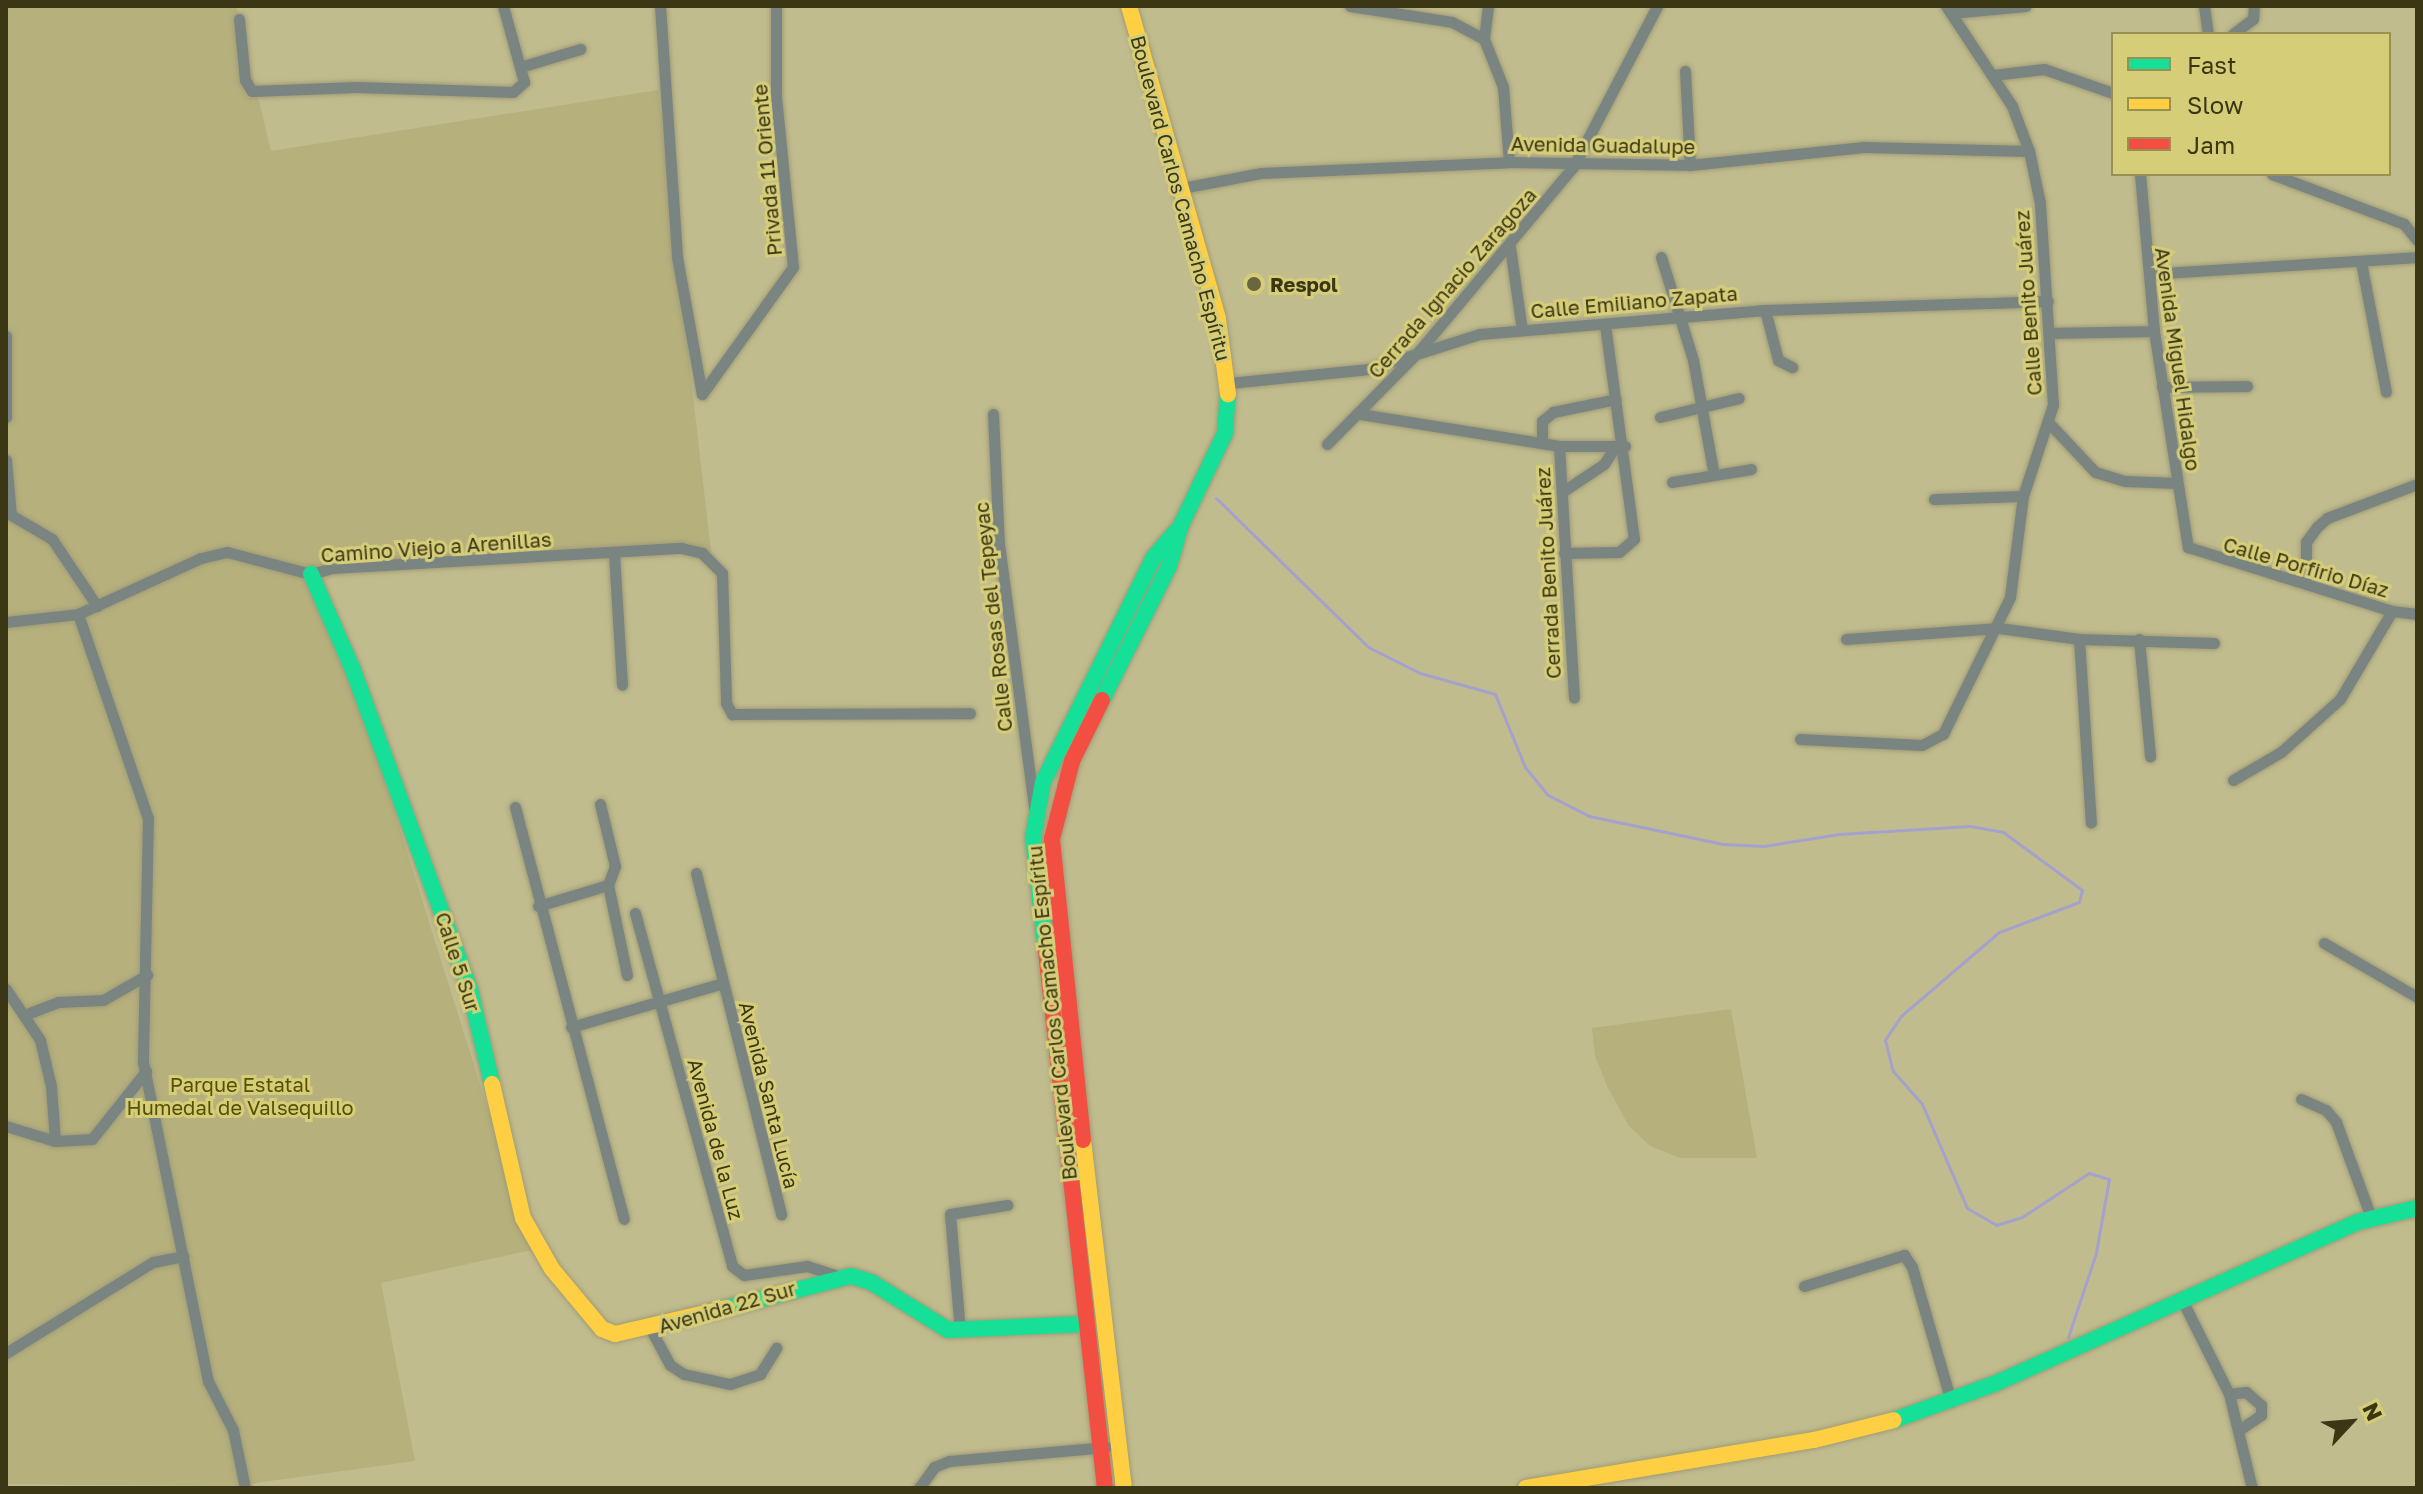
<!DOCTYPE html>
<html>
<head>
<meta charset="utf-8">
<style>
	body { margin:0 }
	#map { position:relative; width:2423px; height:1494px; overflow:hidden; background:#c1bc8e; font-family:"Golos Text",sans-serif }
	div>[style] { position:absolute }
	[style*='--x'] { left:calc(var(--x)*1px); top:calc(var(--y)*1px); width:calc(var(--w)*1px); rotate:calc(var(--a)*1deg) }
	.green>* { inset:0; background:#b6b07d }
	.stream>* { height:3px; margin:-1.5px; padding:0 1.5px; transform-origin:1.5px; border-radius:1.5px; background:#a4a2cc }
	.roads { filter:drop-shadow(0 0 2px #a09c77) drop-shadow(0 0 2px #a09c77) }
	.street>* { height:11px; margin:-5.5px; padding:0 5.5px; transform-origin:5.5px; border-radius:5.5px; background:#7a8582 }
	.fast>* { height:16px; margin:-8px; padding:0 8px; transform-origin:8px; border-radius:8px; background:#16e098 }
	.slow>* { height:16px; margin:-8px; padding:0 8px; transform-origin:8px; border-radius:8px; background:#ffcf43 }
	.jam>* { height:16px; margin:-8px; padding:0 8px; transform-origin:8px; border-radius:8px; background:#f24e42 }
	.dots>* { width:22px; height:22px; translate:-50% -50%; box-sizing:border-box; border:4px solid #d6cd79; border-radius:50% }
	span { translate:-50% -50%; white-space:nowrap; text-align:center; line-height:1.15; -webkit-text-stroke:6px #d6cd79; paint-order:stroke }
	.street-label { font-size:20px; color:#3b3714 }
	.poi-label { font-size:20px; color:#3b3714; font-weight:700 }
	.left { translate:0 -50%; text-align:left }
	.park-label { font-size:20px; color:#574f04 }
	.frame { position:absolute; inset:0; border:8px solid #3b3714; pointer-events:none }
	.legend { position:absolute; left:2111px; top:32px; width:280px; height:144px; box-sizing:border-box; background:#d6cd79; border:2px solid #989151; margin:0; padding:10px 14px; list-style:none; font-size:24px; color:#3b3714 }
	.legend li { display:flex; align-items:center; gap:16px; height:40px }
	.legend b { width:40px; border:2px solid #989151 }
	.north { position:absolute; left:2311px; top:1382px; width:80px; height:80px; -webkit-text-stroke:6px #d6cd79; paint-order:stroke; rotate:64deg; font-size:22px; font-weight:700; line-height:32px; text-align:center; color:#3b3714 }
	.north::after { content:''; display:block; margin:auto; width:28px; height:36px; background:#3b3714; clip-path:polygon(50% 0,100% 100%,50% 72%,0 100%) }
</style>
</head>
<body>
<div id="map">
	<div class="green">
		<i style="clip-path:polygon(6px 6px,236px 6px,271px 151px,658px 90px,711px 552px,319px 571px,532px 1250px,381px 1283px,415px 1461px,234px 1486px,6px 1484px)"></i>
		<i style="clip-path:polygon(1731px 1009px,1757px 1158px,1680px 1158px,1650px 1146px,1628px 1125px,1607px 1086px,1595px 1056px,1592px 1028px)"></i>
	</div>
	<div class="stream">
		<i style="--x:1216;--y:498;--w:213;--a:44.4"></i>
		<i style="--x:1368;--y:647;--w:58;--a:26.6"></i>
		<i style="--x:1420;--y:673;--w:78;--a:15.6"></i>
		<i style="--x:1495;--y:694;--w:79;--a:67.7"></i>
		<i style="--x:1525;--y:767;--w:36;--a:51"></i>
		<i style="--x:1548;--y:795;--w:46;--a:27.1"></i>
		<i style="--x:1589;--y:816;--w:137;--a:11.8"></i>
		<i style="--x:1723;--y:844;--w:41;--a:2.8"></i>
		<i style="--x:1764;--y:846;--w:76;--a:-9.1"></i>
		<i style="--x:1839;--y:834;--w:131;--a:-3.5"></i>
		<i style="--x:1970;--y:826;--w:34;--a:10"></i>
		<i style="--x:2003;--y:832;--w:98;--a:36.3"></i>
		<i style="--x:2082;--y:890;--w:12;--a:104"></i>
		<i style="--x:2079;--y:902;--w:85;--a:159.4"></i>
		<i style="--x:1999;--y:932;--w:129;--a:139.4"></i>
		<i style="--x:1901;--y:1016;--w:29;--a:124"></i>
		<i style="--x:1885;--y:1040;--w:32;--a:76"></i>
		<i style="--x:1893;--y:1071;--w:44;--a:48.7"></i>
		<i style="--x:1922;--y:1104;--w:113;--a:66.6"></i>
		<i style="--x:1967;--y:1208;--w:34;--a:30"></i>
		<i style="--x:1996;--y:1225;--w:27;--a:-17"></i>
		<i style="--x:2022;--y:1217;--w:80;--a:-33.3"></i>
		<i style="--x:2089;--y:1173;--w:21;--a:17"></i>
		<i style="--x:2109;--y:1179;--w:75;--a:100"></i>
		<i style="--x:2096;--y:1253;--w:89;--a:108.4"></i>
	</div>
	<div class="roads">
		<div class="street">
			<i style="--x:660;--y:6;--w:252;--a:86.1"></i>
			<i style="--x:677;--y:257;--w:139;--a:79.7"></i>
			<i style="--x:702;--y:394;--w:156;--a:-54.4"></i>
			<i style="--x:793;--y:267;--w:172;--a:-95.7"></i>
			<i style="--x:776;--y:96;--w:90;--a:-90"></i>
			<i style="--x:1350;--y:6;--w:103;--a:8.9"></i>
			<i style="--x:1452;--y:22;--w:36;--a:28"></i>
			<i style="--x:1488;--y:6;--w:33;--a:97"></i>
			<i style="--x:1484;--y:39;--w:52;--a:68.4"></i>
			<i style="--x:1503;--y:87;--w:75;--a:85.4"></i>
			<i style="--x:2204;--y:6;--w:28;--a:82"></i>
			<i style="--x:1951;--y:13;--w:75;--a:-5.3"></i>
			<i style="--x:239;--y:19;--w:61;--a:84.4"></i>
			<i style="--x:245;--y:80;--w:13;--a:58"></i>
			<i style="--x:252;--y:91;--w:105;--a:-2.2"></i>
			<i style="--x:357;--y:87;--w:156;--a:1.8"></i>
			<i style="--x:513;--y:92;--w:15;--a:-42"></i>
			<i style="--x:524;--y:82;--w:79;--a:-105.4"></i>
			<i style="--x:2233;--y:34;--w:25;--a:-37"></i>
			<i style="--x:2253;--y:19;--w:13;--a:-86"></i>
			<i style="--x:520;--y:67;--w:63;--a:-16.7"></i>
			<i style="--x:1685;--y:71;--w:94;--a:87"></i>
			<i style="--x:1993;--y:75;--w:51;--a:-6.7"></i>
			<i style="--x:2044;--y:69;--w:73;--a:19.2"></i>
			<i style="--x:2140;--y:174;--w:158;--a:84.9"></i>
			<i style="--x:2154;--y:331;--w:219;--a:81.1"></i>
			<i style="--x:2188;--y:547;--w:214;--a:17.4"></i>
			<i style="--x:2392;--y:611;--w:25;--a:7"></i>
			<i style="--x:2272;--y:174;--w:141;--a:20.7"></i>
			<i style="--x:2404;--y:224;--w:21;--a:51"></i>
			<i style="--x:1177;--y:189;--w:86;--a:-10.8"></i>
			<i style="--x:1261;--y:173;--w:248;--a:-2.5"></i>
			<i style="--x:1509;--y:162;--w:181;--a:0.9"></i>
			<i style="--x:1690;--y:165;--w:175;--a:-5.9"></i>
			<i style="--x:1864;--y:147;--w:165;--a:1.4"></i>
			<i style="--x:1510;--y:247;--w:84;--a:81.8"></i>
			<i style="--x:1661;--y:257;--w:108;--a:72.7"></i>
			<i style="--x:1693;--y:360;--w:117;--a:79.7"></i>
			<i style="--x:2361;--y:262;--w:132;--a:79.1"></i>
			<i style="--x:2149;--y:274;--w:269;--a:-3.6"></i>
			<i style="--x:1765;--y:310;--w:52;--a:75.4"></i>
			<i style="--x:1778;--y:360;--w:16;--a:27"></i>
			<i style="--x:2051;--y:333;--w:103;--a:-1.1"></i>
			<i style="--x:6;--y:336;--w:81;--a:90"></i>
			<i style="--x:1229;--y:383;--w:141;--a:-5.7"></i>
			<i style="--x:1369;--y:369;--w:116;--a:-17.5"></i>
			<i style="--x:1480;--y:334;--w:286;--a:-4.8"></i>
			<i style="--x:1765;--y:310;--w:283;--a:-1.8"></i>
			<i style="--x:2162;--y:387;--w:85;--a:-0.7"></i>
			<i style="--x:993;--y:414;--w:130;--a:87.4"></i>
			<i style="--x:999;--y:544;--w:266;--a:82.4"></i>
			<i style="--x:1360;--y:414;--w:202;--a:9.1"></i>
			<i style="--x:1559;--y:446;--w:66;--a:0"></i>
			<i style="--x:1660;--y:417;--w:81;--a:-13.5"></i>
			<i style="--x:2049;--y:423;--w:67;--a:46.8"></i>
			<i style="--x:2095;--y:472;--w:31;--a:17"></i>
			<i style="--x:2125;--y:481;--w:52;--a:2.2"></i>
			<i style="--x:1542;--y:441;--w:20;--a:-90"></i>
			<i style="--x:1542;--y:421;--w:14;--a:-39"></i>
			<i style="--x:1553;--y:412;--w:64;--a:-11.7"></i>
			<i style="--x:1327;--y:444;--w:131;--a:-45.3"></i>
			<i style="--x:1419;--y:351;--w:240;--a:-50.1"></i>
			<i style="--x:1573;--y:167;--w:182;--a:-62.4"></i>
			<i style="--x:1559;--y:446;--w:252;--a:86.6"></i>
			<i style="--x:6;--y:460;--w:55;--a:84.8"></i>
			<i style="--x:11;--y:515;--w:48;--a:30.3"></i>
			<i style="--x:52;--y:539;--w:81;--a:56.1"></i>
			<i style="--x:1672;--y:482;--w:80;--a:-9.3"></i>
			<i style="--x:1562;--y:492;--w:50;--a:-33.7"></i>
			<i style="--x:1604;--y:464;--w:20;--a:-57"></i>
			<i style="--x:1934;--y:499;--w:89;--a:-1.9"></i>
			<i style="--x:1564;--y:553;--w:55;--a:-1"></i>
			<i style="--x:1619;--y:552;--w:20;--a:-41"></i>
			<i style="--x:1634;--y:539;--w:217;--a:-97.7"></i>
			<i style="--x:614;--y:554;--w:131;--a:86.5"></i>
			<i style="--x:2306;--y:583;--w:41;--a:-90"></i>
			<i style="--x:2306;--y:542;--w:19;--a:-54"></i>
			<i style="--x:2317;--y:527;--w:13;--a:-42"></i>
			<i style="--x:2327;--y:518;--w:96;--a:-20.7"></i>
			<i style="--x:78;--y:614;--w:216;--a:71.1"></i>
			<i style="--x:148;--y:818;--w:244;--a:91.2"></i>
			<i style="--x:143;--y:1062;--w:326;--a:78.5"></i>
			<i style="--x:208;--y:1381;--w:55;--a:63"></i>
			<i style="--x:233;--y:1430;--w:59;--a:78.3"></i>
			<i style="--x:6;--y:622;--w:72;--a:-6.3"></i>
			<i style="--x:78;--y:614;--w:135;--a:-24.5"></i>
			<i style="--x:201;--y:558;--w:27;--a:-13"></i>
			<i style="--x:227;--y:552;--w:87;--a:14.7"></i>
			<i style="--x:311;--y:574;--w:22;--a:-16"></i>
			<i style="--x:332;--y:568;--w:350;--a:-3.3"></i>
			<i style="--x:681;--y:548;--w:22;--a:13"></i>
			<i style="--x:702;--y:553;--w:28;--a:45"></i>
			<i style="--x:722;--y:573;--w:130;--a:88.2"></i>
			<i style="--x:726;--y:703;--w:13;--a:61"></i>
			<i style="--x:732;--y:714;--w:238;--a:-0.2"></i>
			<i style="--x:1846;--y:639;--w:153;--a:-4.1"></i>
			<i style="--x:1999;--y:628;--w:81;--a:7.8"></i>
			<i style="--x:2079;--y:639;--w:135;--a:1.7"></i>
			<i style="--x:2079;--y:639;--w:184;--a:86.3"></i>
			<i style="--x:2139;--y:639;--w:118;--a:84.6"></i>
			<i style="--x:1800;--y:739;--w:122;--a:2.8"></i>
			<i style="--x:1922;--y:745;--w:24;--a:-28"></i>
			<i style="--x:1943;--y:734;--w:153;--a:-63.9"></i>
			<i style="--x:2010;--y:597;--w:102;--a:-82.7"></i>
			<i style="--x:2023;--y:496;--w:96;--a:-71.8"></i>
			<i style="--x:2053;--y:405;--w:202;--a:-93.7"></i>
			<i style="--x:2040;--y:203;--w:53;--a:-101.9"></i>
			<i style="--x:2029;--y:151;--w:48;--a:-110.7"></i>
			<i style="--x:2012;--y:106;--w:120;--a:-123.4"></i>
			<i style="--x:2233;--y:780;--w:56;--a:-30.3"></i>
			<i style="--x:2281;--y:752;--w:79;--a:-41.9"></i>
			<i style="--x:2340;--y:699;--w:102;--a:-59.4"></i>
			<i style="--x:600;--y:804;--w:64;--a:76.4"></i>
			<i style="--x:615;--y:866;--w:20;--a:110"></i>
			<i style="--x:515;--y:807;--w:426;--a:75.2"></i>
			<i style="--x:696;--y:873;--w:352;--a:76"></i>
			<i style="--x:608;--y:885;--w:92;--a:78.1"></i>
			<i style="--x:538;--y:906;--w:73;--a:-16.7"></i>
			<i style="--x:635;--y:913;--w:366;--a:74.6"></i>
			<i style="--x:732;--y:1266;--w:15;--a:37"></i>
			<i style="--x:744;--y:1275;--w:64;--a:-8.1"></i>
			<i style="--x:807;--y:1266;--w:32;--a:18"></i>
			<i style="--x:2324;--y:943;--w:108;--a:30.1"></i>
			<i style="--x:6;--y:989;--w:61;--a:56.3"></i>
			<i style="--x:40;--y:1040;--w:47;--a:76.6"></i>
			<i style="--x:51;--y:1086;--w:55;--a:85.8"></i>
			<i style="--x:27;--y:1014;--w:33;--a:-21"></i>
			<i style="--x:58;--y:1002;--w:45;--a:-2.5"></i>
			<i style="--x:103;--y:1000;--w:51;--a:-29.6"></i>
			<i style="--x:571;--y:1027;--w:158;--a:-16.1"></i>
			<i style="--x:2301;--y:1099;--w:27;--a:24"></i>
			<i style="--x:2326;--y:1110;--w:16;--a:50"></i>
			<i style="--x:2336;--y:1122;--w:101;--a:69.8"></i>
			<i style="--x:6;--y:1126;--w:51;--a:17"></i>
			<i style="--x:55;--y:1141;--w:37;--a:-3"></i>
			<i style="--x:92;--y:1139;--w:87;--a:-51.5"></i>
			<i style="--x:1804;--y:1286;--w:105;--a:-17.2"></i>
			<i style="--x:1904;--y:1255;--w:14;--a:56"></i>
			<i style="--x:1912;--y:1267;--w:140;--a:73.8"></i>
			<i style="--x:2182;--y:1300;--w:105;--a:63.4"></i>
			<i style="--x:2229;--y:1394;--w:97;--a:76.3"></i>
			<i style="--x:650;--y:1328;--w:42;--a:61.6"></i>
			<i style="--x:670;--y:1365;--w:17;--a:33"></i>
			<i style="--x:684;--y:1374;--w:47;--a:12.3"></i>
			<i style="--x:730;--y:1384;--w:32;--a:-18"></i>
			<i style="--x:760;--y:1374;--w:31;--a:-58"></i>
			<i style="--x:960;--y:1331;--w:117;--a:-94.9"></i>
			<i style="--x:950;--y:1214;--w:58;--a:-9"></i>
			<i style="--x:6;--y:1353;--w:173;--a:-31.8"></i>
			<i style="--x:153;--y:1262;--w:31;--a:-11"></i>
			<i style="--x:2229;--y:1394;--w:17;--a:-7"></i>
			<i style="--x:2246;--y:1392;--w:20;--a:41"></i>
			<i style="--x:2261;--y:1405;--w:10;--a:90"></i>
			<i style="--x:2261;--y:1415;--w:27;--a:146"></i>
			<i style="--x:919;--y:1488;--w:26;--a:-54"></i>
			<i style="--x:934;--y:1467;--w:16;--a:-22"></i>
			<i style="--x:949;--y:1461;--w:158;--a:-5.1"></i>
		</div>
		<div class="fast">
			<i style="--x:311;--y:574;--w:105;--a:66.4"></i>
			<i style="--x:353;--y:670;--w:341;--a:69.9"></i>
			<i style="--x:470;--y:990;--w:97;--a:76.8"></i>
			<i style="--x:1102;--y:700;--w:150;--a:-63.4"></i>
			<i style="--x:1169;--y:566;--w:43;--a:-73.7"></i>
			<i style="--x:1181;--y:525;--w:102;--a:-64.4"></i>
			<i style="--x:1225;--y:433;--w:39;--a:-86"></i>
			<i style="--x:1046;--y:951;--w:115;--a:-96.5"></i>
			<i style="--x:1033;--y:837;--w:56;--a:-79.7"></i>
			<i style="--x:1043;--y:782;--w:250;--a:-63.8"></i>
			<i style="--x:1153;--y:558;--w:37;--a:-49"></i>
			<i style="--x:727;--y:1308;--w:128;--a:-14.5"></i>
			<i style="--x:851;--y:1276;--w:21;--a:17"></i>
			<i style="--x:871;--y:1282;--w:91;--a:31.9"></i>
			<i style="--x:948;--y:1330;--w:137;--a:-2.5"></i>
			<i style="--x:1894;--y:1420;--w:106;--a:-19.8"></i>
			<i style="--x:1994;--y:1384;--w:398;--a:-24"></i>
			<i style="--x:2358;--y:1222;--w:61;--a:-13.3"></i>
		</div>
		<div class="slow">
			<i style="--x:1129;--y:6;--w:325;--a:74.1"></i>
			<i style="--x:1218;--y:319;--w:76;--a:82.4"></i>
			<i style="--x:492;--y:1084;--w:138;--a:77"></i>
			<i style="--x:523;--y:1218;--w:59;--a:60.4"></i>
			<i style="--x:552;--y:1269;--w:78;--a:50.2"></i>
			<i style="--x:602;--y:1329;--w:14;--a:21"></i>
			<i style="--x:615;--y:1334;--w:115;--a:-13.1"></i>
			<i style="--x:1083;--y:1140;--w:350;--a:83.3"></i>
			<i style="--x:1526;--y:1488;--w:292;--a:-9.5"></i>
			<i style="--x:1814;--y:1440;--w:82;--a:-14"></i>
		</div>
		<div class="jam">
			<i style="--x:1046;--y:951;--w:540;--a:83.73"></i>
			<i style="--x:1083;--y:1140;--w:303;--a:-95.9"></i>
			<i style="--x:1052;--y:839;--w:81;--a:-75.6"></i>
			<i style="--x:1072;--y:761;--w:68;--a:-63.8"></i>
		</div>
	</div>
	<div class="dots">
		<i style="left:1254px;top:284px;background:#6a663f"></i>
	</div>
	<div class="street-label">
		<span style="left:1603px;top:145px;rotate:1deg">Avenida Guadalupe</span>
		<span style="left:767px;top:170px;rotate:-95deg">Privada 11 Oriente</span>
		<span style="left:1181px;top:198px;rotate:75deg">Boulevard Carlos Camacho Espíritu</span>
		<span style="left:1452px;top:283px;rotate:-49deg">Cerrada Ignacio Zaragoza</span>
		<span style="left:1634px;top:302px;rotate:-5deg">Calle Emiliano Zapata</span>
		<span style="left:2028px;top:303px;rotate:-94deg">Calle Benito Juárez</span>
		<span style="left:2178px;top:359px;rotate:82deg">Avenida Miguel Hidalgo</span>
		<span style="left:436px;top:547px;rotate:-4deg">Camino Viejo a Arenillas</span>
		<span style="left:2306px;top:567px;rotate:16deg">Calle Porfirio Díaz</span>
		<span style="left:1548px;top:573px;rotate:-93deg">Cerrada Benito Juárez</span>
		<span style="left:993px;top:617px;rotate:-96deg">Calle Rosas del Tepeyac</span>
		<span style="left:458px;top:962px;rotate:72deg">Calle 5 Sur</span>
		<span style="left:1052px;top:1013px;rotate:-96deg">Boulevard Carlos Camacho Espíritu</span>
		<span style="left:769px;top:1095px;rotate:76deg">Avenida Santa Lucía</span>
		<span style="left:716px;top:1139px;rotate:75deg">Avenida de la Luz</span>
		<span style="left:727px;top:1307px;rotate:-16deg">Avenida 22 Sur</span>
	</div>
	<div class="poi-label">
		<span class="left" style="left:1270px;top:284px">Respol</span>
	</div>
	<div class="park-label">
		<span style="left:240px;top:1096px">Parque Estatal<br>Humedal de Valsequillo</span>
	</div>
	<div class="frame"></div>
	<ul class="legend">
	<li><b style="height:10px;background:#16e098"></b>Fast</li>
	<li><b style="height:10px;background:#ffcf43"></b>Slow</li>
	<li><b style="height:10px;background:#f24e42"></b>Jam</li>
	</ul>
	<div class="north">N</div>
</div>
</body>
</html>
